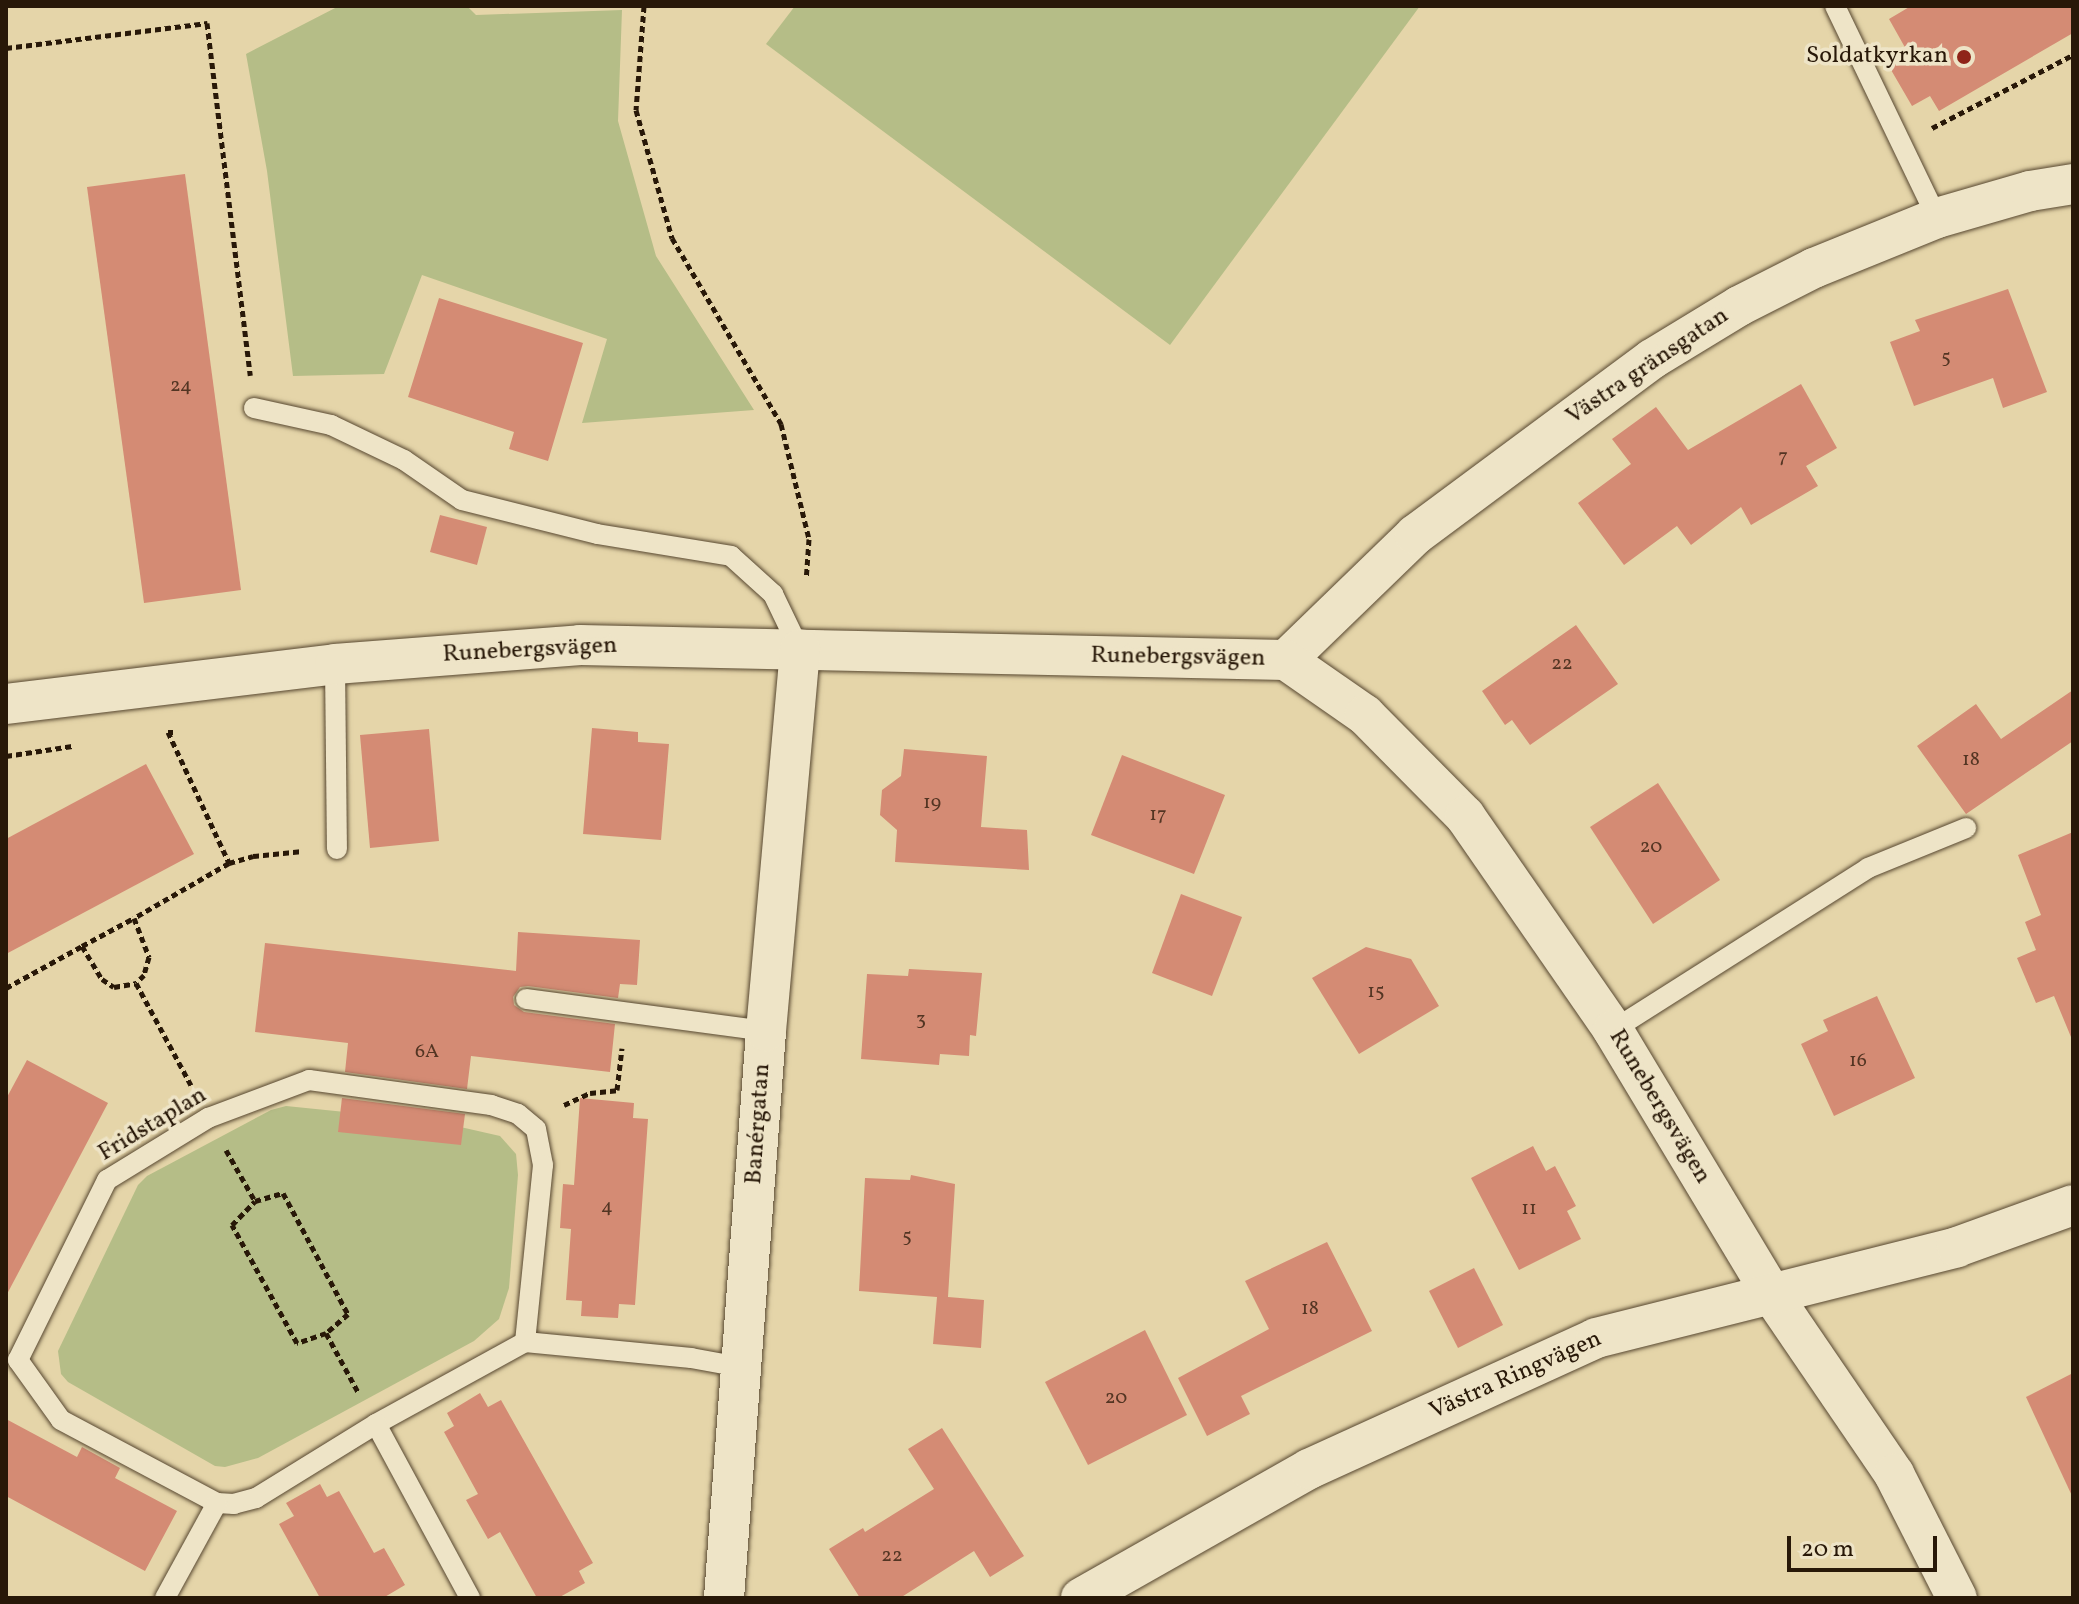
<!DOCTYPE html>
<html>
<head>
<meta charset="utf-8">
<style>
	body { margin:0 }
	#map { position:relative; width:2079px; height:1604px; overflow:hidden; background:#e5d5a9; font-family:Vollkorn,serif }
	div>[style] { position:absolute }
	[style*='--x'] { left:calc(var(--x)*1px); top:calc(var(--y)*1px); width:calc(var(--w)*1px); rotate:calc(var(--a)*1deg) }
	.green>* { inset:0; background:#b5bd87 }
	.building>* { inset:0; background:#d48b74 }
	.path>* { height:5px; margin-top:-2.5px; transform-origin:0; background:repeating-linear-gradient(90deg,#281808 0 6px,transparent 0 10px) }
	.roads { filter:drop-shadow(0 0 2px #574730) drop-shadow(0 0 2px #574730) }
	.service>* { height:20px; margin:-10px; padding:0 10px; transform-origin:10px; border-radius:10px; background:#eee4c7 }
	.minor>* { height:40px; margin:-20px; padding:0 20px; transform-origin:20px; border-radius:20px; background:#eee4c7 }
	.dots>* { width:22px; height:22px; translate:-50% -50%; box-sizing:border-box; border:4px solid #eee4c7; border-radius:50% }
	span { translate:-50% -50%; white-space:nowrap; text-align:center; line-height:1.15; -webkit-text-stroke:7px #eee4c7; paint-order:stroke }
	.number-label { font-size:20px; color:#533523 }
	.number-label span { -webkit-text-stroke-width:0 }
	.poi-label { font-size:24px; color:#281808 }
	.right { translate:-100% -50%; text-align:right }
	.street-label { font-size:24px; color:#281808 }
	.frame { position:absolute; inset:0; border:8px solid #281808; pointer-events:none }
	.scale { position:absolute; left:1787px; top:1536px; width:150px; height:36px; box-sizing:border-box; border:4px solid #281808; border-top:0; padding-left:10px; font-size:24px; line-height:28px; white-space:nowrap; color:#281808; -webkit-text-stroke:6px #eee4c7; paint-order:stroke }
</style>
</head>
<body>
<div id="map">
	<div class="green">
		<i style="clip-path:polygon(339px 6px,467px 6px,476px 15px,622px 10px,618px 121px,656px 256px,754px 410px,582px 423px,607px 339px,422px 275px,384px 374px,293px 376px,267px 171px,246px 54px)"></i>
		<i style="clip-path:polygon(795px 6px,1420px 6px,1170px 345px,766px 44px)"></i>
		<i style="clip-path:polygon(286px 1106px,434px 1121px,500px 1136px,516px 1154px,518px 1175px,509px 1288px,499px 1319px,474px 1341px,258px 1458px,225px 1467px,215px 1466px,68px 1382px,61px 1374px,58px 1351px,138px 1185px,147px 1176px,271px 1110px)"></i>
	</div>
	<div class="building">
		<i style="clip-path:polygon(1911px 6px,2073px 6px,2073px 33px,1939px 111px,1930px 96px,1912px 106px,1887px 63px,1907px 51px,1889px 19px)"></i>
		<i style="clip-path:polygon(185px 174px,241px 590px,144px 603px,87px 187px)"></i>
		<i style="clip-path:polygon(2008px 289px,2047px 392px,2003px 408px,1993px 378px,1914px 406px,1890px 342px,1920px 331px,1915px 320px)"></i>
		<i style="clip-path:polygon(439px 298px,583px 343px,548px 461px,509px 449px,514px 432px,408px 397px)"></i>
		<i style="clip-path:polygon(1801px 384px,1837px 448px,1806px 466px,1818px 486px,1751px 525px,1741px 507px,1691px 545px,1677px 526px,1624px 565px,1578px 503px,1631px 464px,1612px 439px,1656px 407px,1688px 450px)"></i>
		<i style="clip-path:polygon(440px 515px,487px 527px,477px 565px,430px 552px)"></i>
		<i style="clip-path:polygon(1576px 625px,1618px 684px,1530px 745px,1512px 720px,1505px 725px,1482px 691px)"></i>
		<i style="clip-path:polygon(2073px 690px,2073px 741px,1966px 814px,1917px 746px,1976px 704px,2001px 739px)"></i>
		<i style="clip-path:polygon(592px 728px,638px 732px,638px 742px,669px 744px,661px 840px,583px 834px)"></i>
		<i style="clip-path:polygon(429px 729px,439px 841px,370px 848px,360px 735px)"></i>
		<i style="clip-path:polygon(904px 749px,987px 756px,981px 827px,1027px 830px,1029px 870px,895px 862px,897px 830px,880px 815px,882px 790px,901px 776px)"></i>
		<i style="clip-path:polygon(1122px 755px,1225px 795px,1194px 874px,1091px 835px)"></i>
		<i style="clip-path:polygon(146px 764px,194px 854px,6px 954px,6px 839px)"></i>
		<i style="clip-path:polygon(1658px 783px,1720px 880px,1653px 924px,1590px 827px)"></i>
		<i style="clip-path:polygon(2073px 832px,2073px 1037px,2071px 1037px,2054px 996px,2036px 1003px,2017px 958px,2036px 950px,2025px 922px,2041px 915px,2018px 855px)"></i>
		<i style="clip-path:polygon(1181px 894px,1242px 917px,1212px 996px,1152px 973px)"></i>
		<i style="clip-path:polygon(518px 932px,640px 940px,637px 985px,620px 984px,618px 998px,528px 986px,520px 987px,513px 997px,514px 1005px,524px 1012px,615px 1024px,610px 1072px,471px 1056px,467px 1089px,345px 1072px,348px 1043px,255px 1032px,265px 943px,516px 971px)"></i>
		<i style="clip-path:polygon(1366px 947px,1411px 959px,1439px 1006px,1359px 1054px,1312px 978px)"></i>
		<i style="clip-path:polygon(909px 969px,982px 973px,976px 1036px,970px 1035px,969px 1056px,940px 1054px,939px 1065px,861px 1059px,867px 974px,908px 976px)"></i>
		<i style="clip-path:polygon(1877px 996px,1915px 1078px,1834px 1116px,1801px 1044px,1828px 1031px,1823px 1020px)"></i>
		<i style="clip-path:polygon(27px 1060px,108px 1103px,6px 1296px,6px 1099px)"></i>
		<i style="clip-path:polygon(342px 1098px,465px 1114px,461px 1145px,338px 1132px)"></i>
		<i style="clip-path:polygon(580px 1098px,634px 1103px,633px 1118px,648px 1119px,635px 1305px,619px 1304px,618px 1318px,581px 1316px,582px 1301px,566px 1300px,571px 1229px,560px 1228px,563px 1184px,574px 1185px)"></i>
		<i style="clip-path:polygon(1533px 1146px,1546px 1171px,1555px 1166px,1576px 1206px,1567px 1211px,1581px 1239px,1519px 1270px,1471px 1178px)"></i>
		<i style="clip-path:polygon(911px 1175px,955px 1184px,948px 1297px,984px 1300px,981px 1348px,933px 1344px,937px 1297px,859px 1291px,865px 1178px,910px 1180px)"></i>
		<i style="clip-path:polygon(1327px 1242px,1372px 1331px,1241px 1396px,1250px 1414px,1207px 1436px,1178px 1378px,1269px 1329px,1245px 1281px)"></i>
		<i style="clip-path:polygon(1474px 1268px,1503px 1325px,1458px 1348px,1429px 1291px)"></i>
		<i style="clip-path:polygon(1145px 1330px,1187px 1415px,1088px 1465px,1045px 1382px)"></i>
		<i style="clip-path:polygon(2073px 1373px,2073px 1498px,2026px 1397px)"></i>
		<i style="clip-path:polygon(480px 1393px,488px 1407px,501px 1400px,593px 1563px,579px 1571px,585px 1583px,558px 1598px,537px 1598px,500px 1532px,488px 1539px,466px 1500px,478px 1494px,444px 1432px,454px 1426px,447px 1413px)"></i>
		<i style="clip-path:polygon(6px 1419px,77px 1457px,82px 1447px,120px 1468px,115px 1478px,177px 1511px,145px 1571px,6px 1496px)"></i>
		<i style="clip-path:polygon(942px 1428px,1024px 1556px,990px 1577px,974px 1551px,900px 1598px,860px 1598px,829px 1549px,863px 1528px,865px 1532px,934px 1489px,908px 1449px)"></i>
		<i style="clip-path:polygon(320px 1484px,327px 1497px,339px 1491px,374px 1553px,384px 1548px,405px 1585px,383px 1598px,320px 1598px,279px 1524px,294px 1516px,286px 1503px)"></i>
	</div>
	<div class="path">
		<i style="--x:644;--y:6;--w:104;--a:94.4"></i>
		<i style="--x:636;--y:110;--w:133;--a:74.3"></i>
		<i style="--x:672;--y:238;--w:216;--a:59.6"></i>
		<i style="--x:781;--y:424;--w:118;--a:76.3"></i>
		<i style="--x:809;--y:539;--w:39;--a:94"></i>
		<i style="--x:6;--y:48;--w:203;--a:-7.1"></i>
		<i style="--x:207;--y:23;--w:355;--a:83"></i>
		<i style="--x:1932;--y:128;--w:159;--a:-27.4"></i>
		<i style="--x:173;--y:732;--w:5;--a:180"></i>
		<i style="--x:168;--y:732;--w:145;--a:65"></i>
		<i style="--x:229;--y:863;--w:110;--a:149.9"></i>
		<i style="--x:134;--y:918;--w:42;--a:69"></i>
		<i style="--x:149;--y:957;--w:19;--a:106"></i>
		<i style="--x:144;--y:975;--w:11;--a:135"></i>
		<i style="--x:136;--y:983;--w:116;--a:61.7"></i>
		<i style="--x:6;--y:756;--w:67;--a:-8.6"></i>
		<i style="--x:229;--y:863;--w:25;--a:-16"></i>
		<i style="--x:253;--y:856;--w:50;--a:-5.7"></i>
		<i style="--x:82;--y:946;--w:59;--a:-28.3"></i>
		<i style="--x:6;--y:988;--w:87;--a:-28.9"></i>
		<i style="--x:82;--y:946;--w:39;--a:59"></i>
		<i style="--x:102;--y:979;--w:14;--a:34"></i>
		<i style="--x:114;--y:987;--w:22;--a:-10"></i>
		<i style="--x:564;--y:1105;--w:29;--a:-25"></i>
		<i style="--x:590;--y:1093;--w:27;--a:-6"></i>
		<i style="--x:617;--y:1090;--w:42;--a:-83.2"></i>
		<i style="--x:226;--y:1150;--w:59;--a:60.4"></i>
		<i style="--x:283;--y:1193;--w:137;--a:61.8"></i>
		<i style="--x:348;--y:1314;--w:29;--a:139"></i>
		<i style="--x:326;--y:1333;--w:31;--a:161"></i>
		<i style="--x:297;--y:1343;--w:135;--a:-118.8"></i>
		<i style="--x:232;--y:1225;--w:33;--a:-46"></i>
		<i style="--x:255;--y:1201;--w:29;--a:-16"></i>
		<i style="--x:326;--y:1333;--w:67;--a:61.5"></i>
	</div>
	<div class="roads">
		<div class="service">
			<i style="--x:1835;--y:6;--w:235;--a:64.3"></i>
			<i style="--x:254;--y:408;--w:79;--a:12.4"></i>
			<i style="--x:331;--y:425;--w:81;--a:25.6"></i>
			<i style="--x:404;--y:460;--w:70;--a:34.6"></i>
			<i style="--x:462;--y:500;--w:139;--a:14.1"></i>
			<i style="--x:597;--y:534;--w:136;--a:9.3"></i>
			<i style="--x:731;--y:556;--w:57;--a:42.1"></i>
			<i style="--x:773;--y:594;--w:62;--a:64.3"></i>
			<i style="--x:335;--y:664;--w:185;--a:89.4"></i>
			<i style="--x:526;--y:999;--w:242;--a:7.6"></i>
			<i style="--x:1613;--y:1030;--w:302;--a:-32.4"></i>
			<i style="--x:1868;--y:868;--w:106;--a:-22.2"></i>
			<i style="--x:309;--y:1080;--w:184;--a:7.8"></i>
			<i style="--x:491;--y:1105;--w:28;--a:18"></i>
			<i style="--x:518;--y:1114;--w:23;--a:40"></i>
			<i style="--x:536;--y:1129;--w:37;--a:79"></i>
			<i style="--x:543;--y:1165;--w:178;--a:95.8"></i>
			<i style="--x:525;--y:1342;--w:170;--a:151.2"></i>
			<i style="--x:376;--y:1424;--w:141;--a:148.3"></i>
			<i style="--x:256;--y:1498;--w:23;--a:165"></i>
			<i style="--x:234;--y:1504;--w:17;--a:-177"></i>
			<i style="--x:217;--y:1503;--w:177;--a:-152"></i>
			<i style="--x:61;--y:1420;--w:74;--a:-125.6"></i>
			<i style="--x:18;--y:1360;--w:201;--a:-63.7"></i>
			<i style="--x:107;--y:1180;--w:119;--a:-31.5"></i>
			<i style="--x:208;--y:1118;--w:108;--a:-20.6"></i>
			<i style="--x:525;--y:1342;--w:167;--a:5.5"></i>
			<i style="--x:691;--y:1358;--w:50;--a:10.4"></i>
			<i style="--x:376;--y:1424;--w:198;--a:61.6"></i>
			<i style="--x:165;--y:1598;--w:108;--a:-61.3"></i>
		</div>
		<div class="minor">
			<i style="--x:1286;--y:660;--w:180;--a:-44.1"></i>
			<i style="--x:1415;--y:535;--w:295;--a:-36.6"></i>
			<i style="--x:1652;--y:359;--w:102;--a:-31.3"></i>
			<i style="--x:1739;--y:306;--w:84;--a:-26.9"></i>
			<i style="--x:1814;--y:268;--w:133;--a:-22.1"></i>
			<i style="--x:1937;--y:218;--w:97;--a:-16.2"></i>
			<i style="--x:2030;--y:191;--w:44;--a:-9.2"></i>
			<i style="--x:6;--y:704;--w:331;--a:-6.9"></i>
			<i style="--x:335;--y:664;--w:246;--a:-4.4"></i>
			<i style="--x:580;--y:645;--w:706;--a:1.22"></i>
			<i style="--x:1286;--y:660;--w:96;--a:34.8"></i>
			<i style="--x:1365;--y:715;--w:142;--a:45.3"></i>
			<i style="--x:1465;--y:816;--w:260;--a:55.3"></i>
			<i style="--x:1613;--y:1030;--w:309;--a:59"></i>
			<i style="--x:1772;--y:1295;--w:217;--a:55.7"></i>
			<i style="--x:1894;--y:1474;--w:139;--a:63.1"></i>
			<i style="--x:724;--y:1598;--w:569;--a:-85.76"></i>
			<i style="--x:766;--y:1031;--w:383;--a:-84.9"></i>
			<i style="--x:1081;--y:1598;--w:262;--a:-29.5"></i>
			<i style="--x:1309;--y:1469;--w:315;--a:-24.5"></i>
			<i style="--x:1596;--y:1338;--w:372;--a:-14.1"></i>
			<i style="--x:1957;--y:1247;--w:123;--a:-19.9"></i>
		</div>
	</div>
	<div class="dots">
		<i style="left:1964px;top:57px;background:#8f2418"></i>
	</div>
	<div class="number-label">
		<span style="left:1946px;top:358px">5</span>
		<span style="left:181px;top:386px">24</span>
		<span style="left:1783px;top:457px">7</span>
		<span style="left:1562px;top:664px">22</span>
		<span style="left:1971px;top:760px">18</span>
		<span style="left:932px;top:803px">19</span>
		<span style="left:1158px;top:815px">17</span>
		<span style="left:1651px;top:847px">20</span>
		<span style="left:1376px;top:992px">15</span>
		<span style="left:921px;top:1020px">3</span>
		<span style="left:427px;top:1052px">6A</span>
		<span style="left:1858px;top:1061px">16</span>
		<span style="left:607px;top:1207px">4</span>
		<span style="left:1529px;top:1209px">11</span>
		<span style="left:907px;top:1237px">5</span>
		<span style="left:1310px;top:1309px">18</span>
		<span style="left:1116px;top:1398px">20</span>
		<span style="left:892px;top:1556px">22</span>
	</div>
	<div class="poi-label">
		<span class="right" style="left:1948px;top:57px">Soldatkyrkan</span>
	</div>
	<div class="street-label">
		<span style="left:1648px;top:367px;rotate:-34deg">Västra gränsgatan</span>
		<span style="left:530px;top:651px;rotate:-3deg">Runebergsvägen</span>
		<span style="left:1178px;top:658px;rotate:1deg">Runebergsvägen</span>
		<span style="left:1659px;top:1107px;rotate:59deg">Runebergsvägen</span>
		<span style="left:759px;top:1124px;rotate:-86deg">Banérgatan</span>
		<span style="left:153px;top:1125px;rotate:-31deg">Fridstaplan</span>
		<span style="left:1516px;top:1376px;rotate:-24deg">Västra Ringvägen</span>
	</div>
	<div class="frame"></div>
	<div class="scale">20 m</div>
</div>
</body>
</html>
